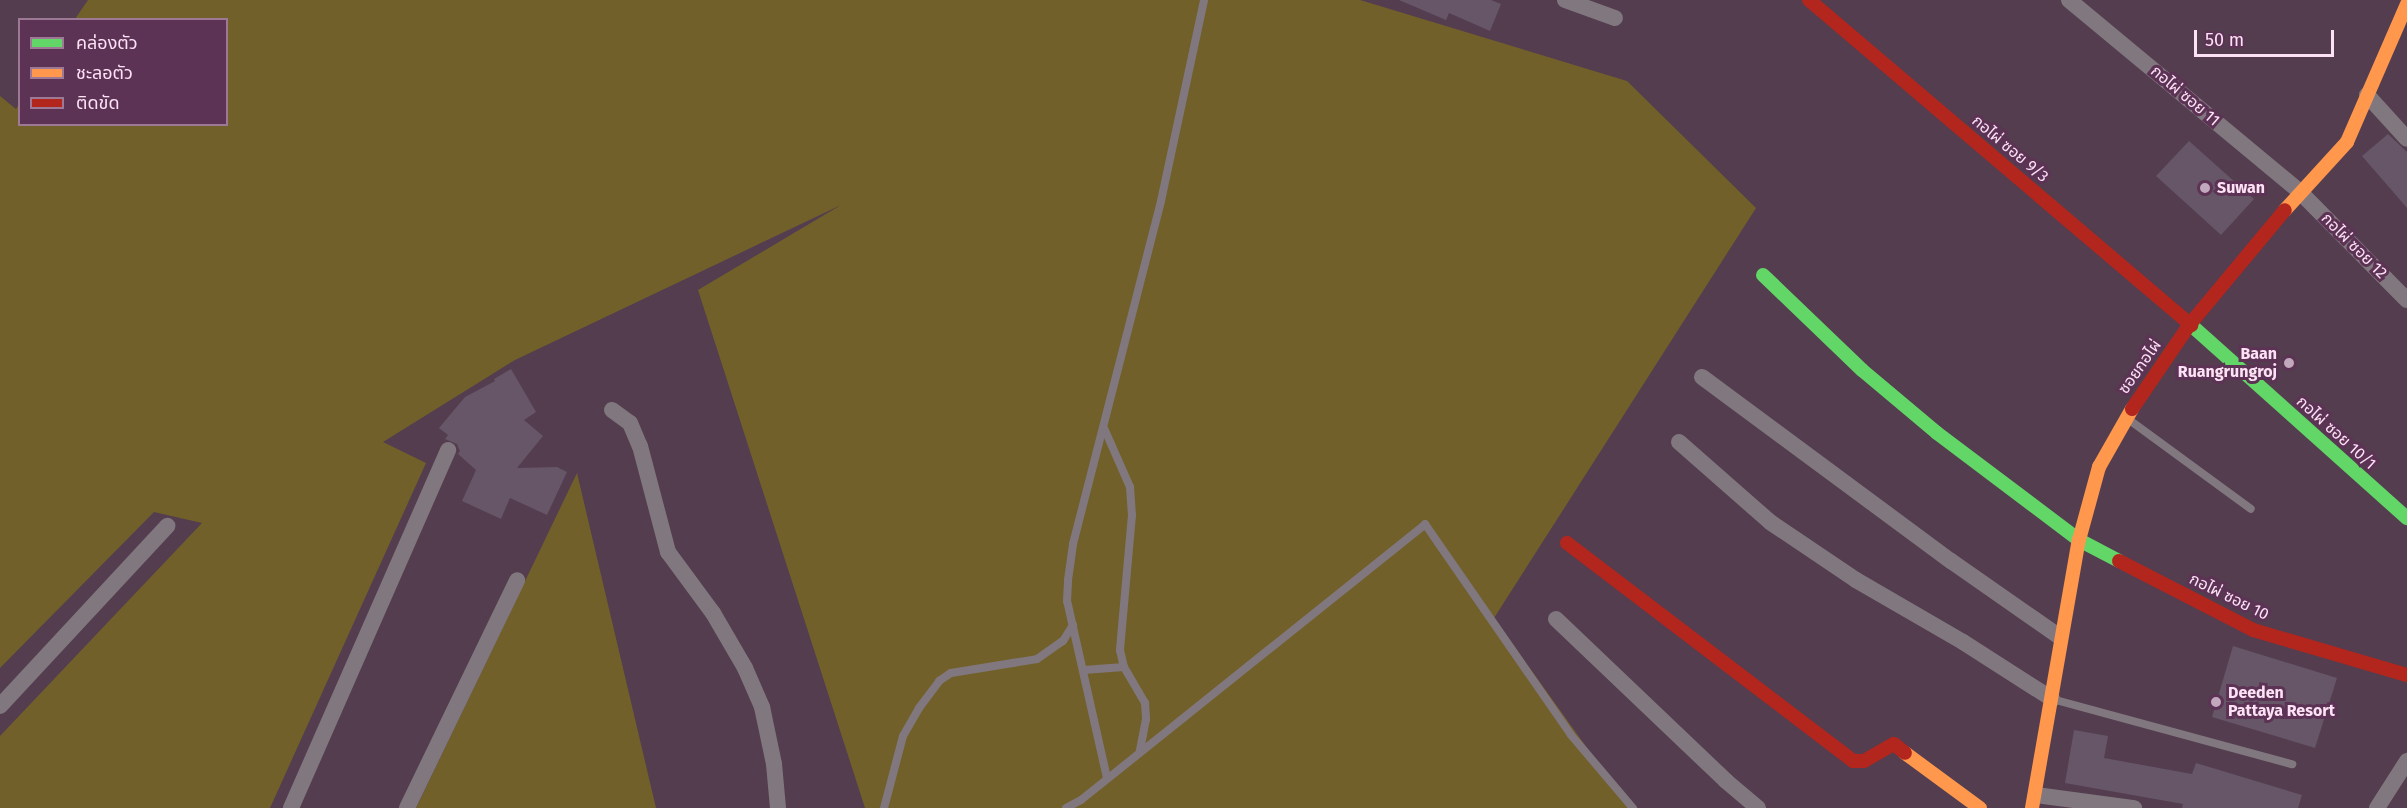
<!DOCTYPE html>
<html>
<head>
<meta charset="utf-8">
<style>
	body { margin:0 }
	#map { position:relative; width:2407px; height:808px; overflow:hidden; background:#533d4f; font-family:"Fira Sans","Noto Sans Thai",sans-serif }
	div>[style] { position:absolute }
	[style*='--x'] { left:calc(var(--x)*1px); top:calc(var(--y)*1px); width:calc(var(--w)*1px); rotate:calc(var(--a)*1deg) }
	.green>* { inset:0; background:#72602a }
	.building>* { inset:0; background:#665667 }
	.lane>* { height:8px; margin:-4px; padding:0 4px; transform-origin:4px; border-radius:4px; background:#81787f }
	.street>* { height:16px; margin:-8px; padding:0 8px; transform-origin:8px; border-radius:8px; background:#81787f }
	.fast>* { height:14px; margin:-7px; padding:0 7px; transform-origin:7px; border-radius:7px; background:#63d668 }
	.slow>* { height:14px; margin:-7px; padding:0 7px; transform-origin:7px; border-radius:7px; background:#ff974d }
	.jam>* { height:14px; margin:-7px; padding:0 7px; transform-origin:7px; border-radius:7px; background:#b3261e }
	.dots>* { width:16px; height:16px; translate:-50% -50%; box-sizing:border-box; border:3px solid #5d3355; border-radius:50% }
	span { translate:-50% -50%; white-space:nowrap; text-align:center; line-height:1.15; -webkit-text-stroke:6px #5d3355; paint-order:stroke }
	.street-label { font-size:16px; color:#fde2f6 }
	.poi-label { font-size:16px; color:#fde2f6; font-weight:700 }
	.left { translate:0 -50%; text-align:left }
	.right { translate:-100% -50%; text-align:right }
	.legend { position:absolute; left:18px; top:18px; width:210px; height:108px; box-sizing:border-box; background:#5d3355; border:2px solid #9d7995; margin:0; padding:8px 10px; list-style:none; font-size:18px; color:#fde2f6 }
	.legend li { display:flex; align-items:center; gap:12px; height:30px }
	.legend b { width:30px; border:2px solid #9d7995 }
	.scale { position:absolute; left:2194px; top:30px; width:140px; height:27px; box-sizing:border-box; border:3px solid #fde2f6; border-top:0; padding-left:8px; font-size:18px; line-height:21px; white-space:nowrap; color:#fde2f6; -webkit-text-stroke:4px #5d3355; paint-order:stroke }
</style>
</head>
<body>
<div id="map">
	<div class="green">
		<i style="clip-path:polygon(88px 0,1360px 0,1627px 81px,1756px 208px,1494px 618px,1630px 808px,865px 808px,698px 290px,841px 205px,515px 360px,383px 442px,426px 463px,270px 808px,0 808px,0 736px,202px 523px,154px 512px,0 668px,0 96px,16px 109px,19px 104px,20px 124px,226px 124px,226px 20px,75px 19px)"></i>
		<i style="clip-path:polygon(577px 473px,656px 808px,416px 808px)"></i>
	</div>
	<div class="building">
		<i style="clip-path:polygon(1399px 0,1491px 0,1501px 4px,1490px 31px,1449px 13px,1446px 20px)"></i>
		<i style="clip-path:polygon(2388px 134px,2407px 152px,2407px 208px,2362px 156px)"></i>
		<i style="clip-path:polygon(2189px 141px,2254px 199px,2221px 235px,2156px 176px)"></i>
		<i style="clip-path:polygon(511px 369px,536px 412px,524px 420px,543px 436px,517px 468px,557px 467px,567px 472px,547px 515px,510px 498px,501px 519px,462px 501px,476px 470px,458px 454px,460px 451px,457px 444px,445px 439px,448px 435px,439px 428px,465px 397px,495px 381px,494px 379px)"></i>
		<i style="clip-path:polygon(2233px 646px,2337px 678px,2315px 748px,2212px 717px)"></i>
		<i style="clip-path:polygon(2074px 730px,2108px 736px,2104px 758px,2192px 774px,2196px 763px,2302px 795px,2298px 808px,2182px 808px,2183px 804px,2065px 783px)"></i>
	</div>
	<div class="lane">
		<i style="--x:2128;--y:419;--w:152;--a:36.2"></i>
		<i style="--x:1104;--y:428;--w:64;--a:66.2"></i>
		<i style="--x:1130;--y:487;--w:28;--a:86"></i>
		<i style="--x:1132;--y:515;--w:136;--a:95.1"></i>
		<i style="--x:1120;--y:650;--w:17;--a:77"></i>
		<i style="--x:1124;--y:667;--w:42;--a:59.7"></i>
		<i style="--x:1145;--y:703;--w:16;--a:86"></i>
		<i style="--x:1146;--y:719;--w:33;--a:101"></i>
		<i style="--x:1084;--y:670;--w:40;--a:-4.3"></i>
		<i style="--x:2052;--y:699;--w:249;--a:15.2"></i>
		<i style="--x:1107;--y:778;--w:181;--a:-102.7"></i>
		<i style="--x:1067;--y:601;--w:21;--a:-87"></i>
		<i style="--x:1068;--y:580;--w:36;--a:-82"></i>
		<i style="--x:1073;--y:544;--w:354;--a:-75.6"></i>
		<i style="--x:1161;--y:201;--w:206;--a:-77.9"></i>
		<i style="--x:884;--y:808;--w:74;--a:-75.2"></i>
		<i style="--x:903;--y:736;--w:32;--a:-60"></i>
		<i style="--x:919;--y:708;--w:34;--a:-53"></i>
		<i style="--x:939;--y:681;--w:14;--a:-34"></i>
		<i style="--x:951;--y:673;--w:87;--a:-9.2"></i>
		<i style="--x:1037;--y:659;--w:32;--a:-35"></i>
		<i style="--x:1063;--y:641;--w:19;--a:-58"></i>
		<i style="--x:1066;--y:808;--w:17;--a:-28"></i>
		<i style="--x:1081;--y:800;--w:441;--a:-38.7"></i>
		<i style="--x:1425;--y:524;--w:257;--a:55.3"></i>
		<i style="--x:1571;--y:735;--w:96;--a:49.7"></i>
	</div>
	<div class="street">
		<i style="--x:1565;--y:0;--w:53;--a:19.8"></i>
		<i style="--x:2069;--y:0;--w:300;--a:39.7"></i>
		<i style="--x:2300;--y:192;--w:152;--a:45.3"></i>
		<i style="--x:2367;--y:95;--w:59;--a:47.7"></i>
		<i style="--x:1702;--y:377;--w:310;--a:36.5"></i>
		<i style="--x:1951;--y:561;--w:133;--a:34.9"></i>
		<i style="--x:612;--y:410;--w:22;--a:36"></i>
		<i style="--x:630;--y:423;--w:25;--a:67"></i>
		<i style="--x:640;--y:446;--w:110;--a:75.2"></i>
		<i style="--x:668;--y:552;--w:76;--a:53.6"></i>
		<i style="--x:713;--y:613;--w:64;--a:59.8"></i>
		<i style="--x:745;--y:668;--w:43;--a:66.4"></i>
		<i style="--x:762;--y:707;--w:58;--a:78.1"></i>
		<i style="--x:774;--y:764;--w:44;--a:84.8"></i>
		<i style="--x:1679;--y:442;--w:121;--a:41.3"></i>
		<i style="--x:1770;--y:522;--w:104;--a:34"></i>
		<i style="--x:1856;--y:580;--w:124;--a:30.1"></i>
		<i style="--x:1963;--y:642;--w:106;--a:32.6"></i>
		<i style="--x:1556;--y:619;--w:235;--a:43.6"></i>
		<i style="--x:1726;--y:781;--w:42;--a:40.2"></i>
		<i style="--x:0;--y:706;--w:246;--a:-47.1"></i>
		<i style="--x:2036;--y:795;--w:99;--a:7.6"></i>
		<i style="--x:291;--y:808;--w:391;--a:-66.3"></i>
		<i style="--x:407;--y:808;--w:253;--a:-64.2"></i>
		<i style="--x:2377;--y:808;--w:56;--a:-57.4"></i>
	</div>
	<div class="fast">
		<i style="--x:1763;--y:275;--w:137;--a:43.8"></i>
		<i style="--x:1862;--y:370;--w:98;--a:40"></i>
		<i style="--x:1937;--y:433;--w:178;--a:37"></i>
		<i style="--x:2079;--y:540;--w:45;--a:27.7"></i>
		<i style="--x:2191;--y:325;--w:290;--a:41.8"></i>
	</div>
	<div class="slow">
		<i style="--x:2285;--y:210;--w:92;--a:-47.6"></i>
		<i style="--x:2347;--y:142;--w:150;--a:-66.5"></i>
		<i style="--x:1905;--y:753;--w:93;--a:36.3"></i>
		<i style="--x:2032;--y:808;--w:272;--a:-80.1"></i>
		<i style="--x:2079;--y:540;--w:76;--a:-74.7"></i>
		<i style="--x:2099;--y:467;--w:67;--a:-60.4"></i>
	</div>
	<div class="jam">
		<i style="--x:1809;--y:0;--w:502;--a:40.39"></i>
		<i style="--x:2132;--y:409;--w:103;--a:-55.7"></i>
		<i style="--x:2190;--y:324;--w:148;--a:-50.2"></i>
		<i style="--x:1567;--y:543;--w:360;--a:37.3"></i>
		<i style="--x:1853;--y:761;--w:11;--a:0"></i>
		<i style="--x:1864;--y:761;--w:34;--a:-30"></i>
		<i style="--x:1894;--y:744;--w:14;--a:39"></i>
		<i style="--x:2119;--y:561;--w:151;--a:27.2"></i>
		<i style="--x:2253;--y:630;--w:160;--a:16.3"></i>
	</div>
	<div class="dots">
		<i style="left:2205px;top:188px;background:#c2a8bc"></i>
		<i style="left:2289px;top:363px;background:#c2a8bc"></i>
		<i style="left:2216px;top:702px;background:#c2a8bc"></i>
	</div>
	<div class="street-label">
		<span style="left:2185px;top:96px;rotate:40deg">กอไผ่ ซอย 11</span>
		<span style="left:2010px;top:149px;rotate:40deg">กอไผ่ ซอย 9/3</span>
		<span style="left:2354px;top:246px;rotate:45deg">กอไผ่ ซอย 12</span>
		<span style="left:2140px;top:367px;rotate:-55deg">ซอยกอไผ่</span>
		<span style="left:2336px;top:433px;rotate:42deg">กอไผ่ ซอย 10/1</span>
		<span style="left:2229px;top:597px;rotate:26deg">กอไผ่ ซอย 10</span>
	</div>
	<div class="poi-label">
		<span class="left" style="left:2217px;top:188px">Suwan</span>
		<span class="right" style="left:2277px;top:363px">Baan<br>Ruangrungroj</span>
		<span class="left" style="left:2228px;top:702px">Deeden<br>Pattaya Resort</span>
	</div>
	<ul class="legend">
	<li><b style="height:8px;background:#63d668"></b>คล่องตัว</li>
	<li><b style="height:8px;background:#ff974d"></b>ชะลอตัว</li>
	<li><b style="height:8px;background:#b3261e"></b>ติดขัด</li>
	</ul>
	<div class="scale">50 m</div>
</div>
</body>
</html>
